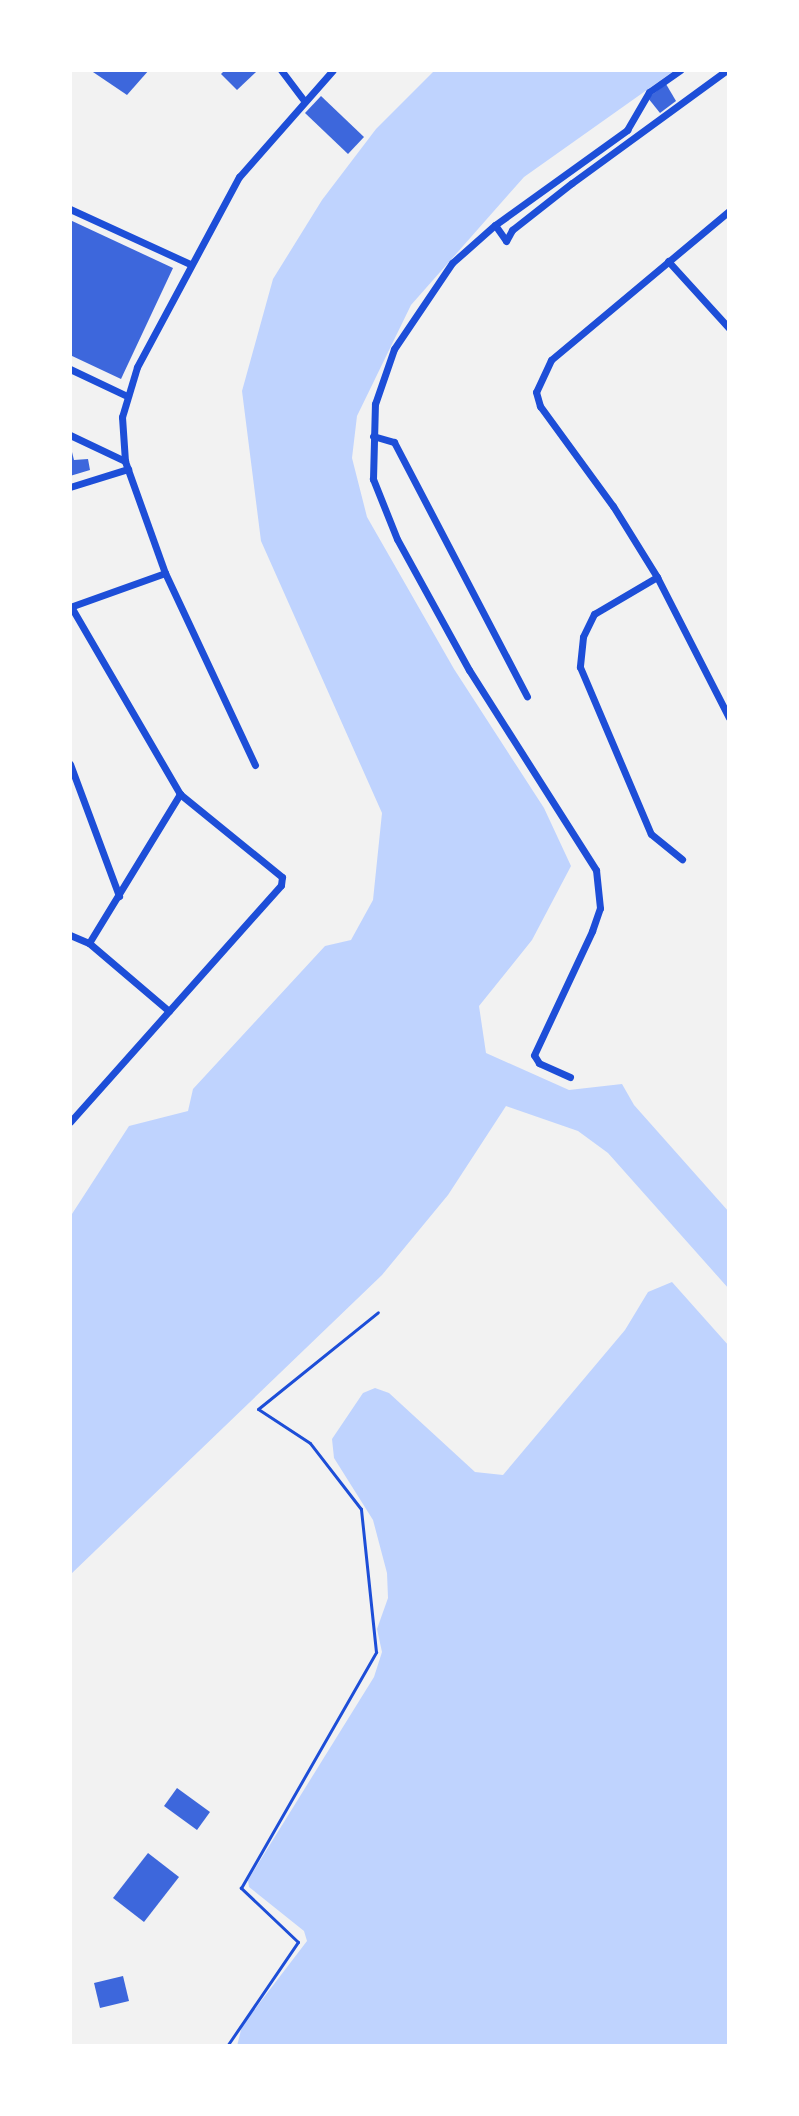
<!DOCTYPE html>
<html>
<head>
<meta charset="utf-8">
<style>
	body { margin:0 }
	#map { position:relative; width:799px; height:2116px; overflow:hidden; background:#f2f2f2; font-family:"Open Sans",sans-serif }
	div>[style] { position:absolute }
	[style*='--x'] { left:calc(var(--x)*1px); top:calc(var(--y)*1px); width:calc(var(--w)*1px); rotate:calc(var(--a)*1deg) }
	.water>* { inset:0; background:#bfd3fe }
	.building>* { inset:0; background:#3d67dc }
	.path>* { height:3px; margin:-1.5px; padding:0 1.5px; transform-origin:1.5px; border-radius:1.5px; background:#1d4ed8 }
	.minor>* { height:7px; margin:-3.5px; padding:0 3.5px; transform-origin:3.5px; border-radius:3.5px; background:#1d4ed8 }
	span { translate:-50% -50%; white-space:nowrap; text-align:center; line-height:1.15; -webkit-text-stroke:7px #fff; paint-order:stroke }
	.frame { position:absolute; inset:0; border:72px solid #fff; pointer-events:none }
</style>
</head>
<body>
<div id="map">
	<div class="water">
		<i style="clip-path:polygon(435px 70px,675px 70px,524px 177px,411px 305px,357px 416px,352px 458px,367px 517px,454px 669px,544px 808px,571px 866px,532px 940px,479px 1006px,486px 1053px,569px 1090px,622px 1084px,634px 1105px,729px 1212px,729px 1289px,608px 1153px,578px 1131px,506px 1106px,448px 1195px,382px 1275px,70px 1575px,70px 1217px,129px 1126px,188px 1111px,193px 1089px,325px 946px,351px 940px,373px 900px,382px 813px,261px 541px,242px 391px,273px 279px,322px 200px,376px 129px)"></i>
		<i style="clip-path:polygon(672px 1282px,729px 1346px,729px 2046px,237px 2046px,242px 2026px,307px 1941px,304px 1931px,249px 1887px,248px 1880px,374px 1677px,382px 1652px,377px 1629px,388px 1598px,387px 1573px,373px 1520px,334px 1458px,332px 1439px,363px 1393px,375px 1388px,389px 1393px,475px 1472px,503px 1475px,625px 1330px,648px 1292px)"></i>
	</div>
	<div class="building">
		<i style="clip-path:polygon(90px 70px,149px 70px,127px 95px)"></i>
		<i style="clip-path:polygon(225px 70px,255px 70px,256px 72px,237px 90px,221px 74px)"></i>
		<i style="clip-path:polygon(666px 84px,676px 101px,660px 113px,648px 98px)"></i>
		<i style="clip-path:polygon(321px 96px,364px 137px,348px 154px,305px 113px)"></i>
		<i style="clip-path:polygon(70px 220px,173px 268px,121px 379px,70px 355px)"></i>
		<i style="clip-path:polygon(70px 444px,74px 460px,88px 459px,90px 470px,70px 476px)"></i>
		<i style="clip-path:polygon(177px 1788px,210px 1812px,197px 1830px,164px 1806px)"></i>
		<i style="clip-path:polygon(148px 1853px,179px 1877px,144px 1922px,113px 1898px)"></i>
		<i style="clip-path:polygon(123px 1976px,129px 2001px,100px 2008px,94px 1983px)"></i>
	</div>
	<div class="path">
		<i style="--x:227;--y:2046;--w:126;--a:-55.7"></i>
		<i style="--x:298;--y:1942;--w:79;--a:-136.5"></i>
		<i style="--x:241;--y:1888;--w:272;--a:-60.2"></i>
		<i style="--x:376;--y:1652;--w:144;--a:-96"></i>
		<i style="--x:361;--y:1509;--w:83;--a:-127.7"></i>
		<i style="--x:310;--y:1443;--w:62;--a:-146.8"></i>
		<i style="--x:258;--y:1409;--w:154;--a:-38.9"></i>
	</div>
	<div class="minor">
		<i style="--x:281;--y:70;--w:36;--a:53"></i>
		<i style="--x:70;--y:209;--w:132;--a:24.6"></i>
		<i style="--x:729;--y:211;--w:232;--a:140.1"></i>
		<i style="--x:551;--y:360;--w:35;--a:115"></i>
		<i style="--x:536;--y:392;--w:15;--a:74"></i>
		<i style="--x:540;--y:406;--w:124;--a:53.9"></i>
		<i style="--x:613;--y:506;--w:84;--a:58.2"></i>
		<i style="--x:657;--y:577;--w:158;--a:62.9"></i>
		<i style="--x:495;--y:225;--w:163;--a:-35.7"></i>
		<i style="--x:627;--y:130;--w:44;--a:-59.9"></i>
		<i style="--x:649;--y:92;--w:38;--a:-35"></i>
		<i style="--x:668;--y:261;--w:91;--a:47.7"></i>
		<i style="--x:70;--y:369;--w:61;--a:25.3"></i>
		<i style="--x:70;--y:435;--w:61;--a:25.3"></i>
		<i style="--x:373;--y:436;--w:22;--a:16"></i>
		<i style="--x:394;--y:442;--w:287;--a:62.4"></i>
		<i style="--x:70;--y:487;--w:61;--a:-17.2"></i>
		<i style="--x:657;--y:577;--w:73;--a:149.6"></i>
		<i style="--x:594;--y:614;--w:25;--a:116"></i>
		<i style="--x:583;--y:637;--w:30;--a:96"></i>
		<i style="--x:580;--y:667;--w:181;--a:67"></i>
		<i style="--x:651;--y:834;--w:40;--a:39"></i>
		<i style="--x:70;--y:607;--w:101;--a:-19.7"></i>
		<i style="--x:70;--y:764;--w:141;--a:69.6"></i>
		<i style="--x:255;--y:765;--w:212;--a:-115.1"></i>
		<i style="--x:165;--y:573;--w:119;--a:-109.7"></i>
		<i style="--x:125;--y:461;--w:44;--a:-93.9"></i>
		<i style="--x:122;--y:417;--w:52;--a:-73.3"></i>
		<i style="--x:137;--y:367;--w:216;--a:-61.8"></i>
		<i style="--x:239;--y:177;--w:142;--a:-48.7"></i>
		<i style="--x:70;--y:935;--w:21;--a:23"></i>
		<i style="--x:89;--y:943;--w:105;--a:40.4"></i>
		<i style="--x:89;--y:943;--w:175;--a:-58.6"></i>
		<i style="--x:570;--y:1077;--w:34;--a:-156"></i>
		<i style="--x:539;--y:1063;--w:9;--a:-122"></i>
		<i style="--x:534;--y:1055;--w:137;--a:-64.9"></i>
		<i style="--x:592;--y:931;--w:24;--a:-71"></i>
		<i style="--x:600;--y:908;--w:38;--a:-96"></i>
		<i style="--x:596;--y:870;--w:237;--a:-122.4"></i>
		<i style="--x:469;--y:670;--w:149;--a:-118.8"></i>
		<i style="--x:397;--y:539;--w:65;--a:-111.8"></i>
		<i style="--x:373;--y:479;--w:75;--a:-88.5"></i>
		<i style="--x:375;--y:404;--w:58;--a:-70.9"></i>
		<i style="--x:394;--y:349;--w:104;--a:-56"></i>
		<i style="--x:452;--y:263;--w:57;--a:-41.5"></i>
		<i style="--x:495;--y:225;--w:19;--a:55"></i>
		<i style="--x:506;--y:241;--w:13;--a:-61"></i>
		<i style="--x:512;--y:230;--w:76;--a:-38.1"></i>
		<i style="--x:572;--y:183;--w:192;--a:-36.1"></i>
		<i style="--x:70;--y:1122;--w:317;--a:-48.3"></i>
		<i style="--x:281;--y:885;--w:8;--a:-83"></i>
		<i style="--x:282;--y:877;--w:132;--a:-140.9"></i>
		<i style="--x:180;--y:794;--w:216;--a:-120.2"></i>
	</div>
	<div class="frame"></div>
</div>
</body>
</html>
